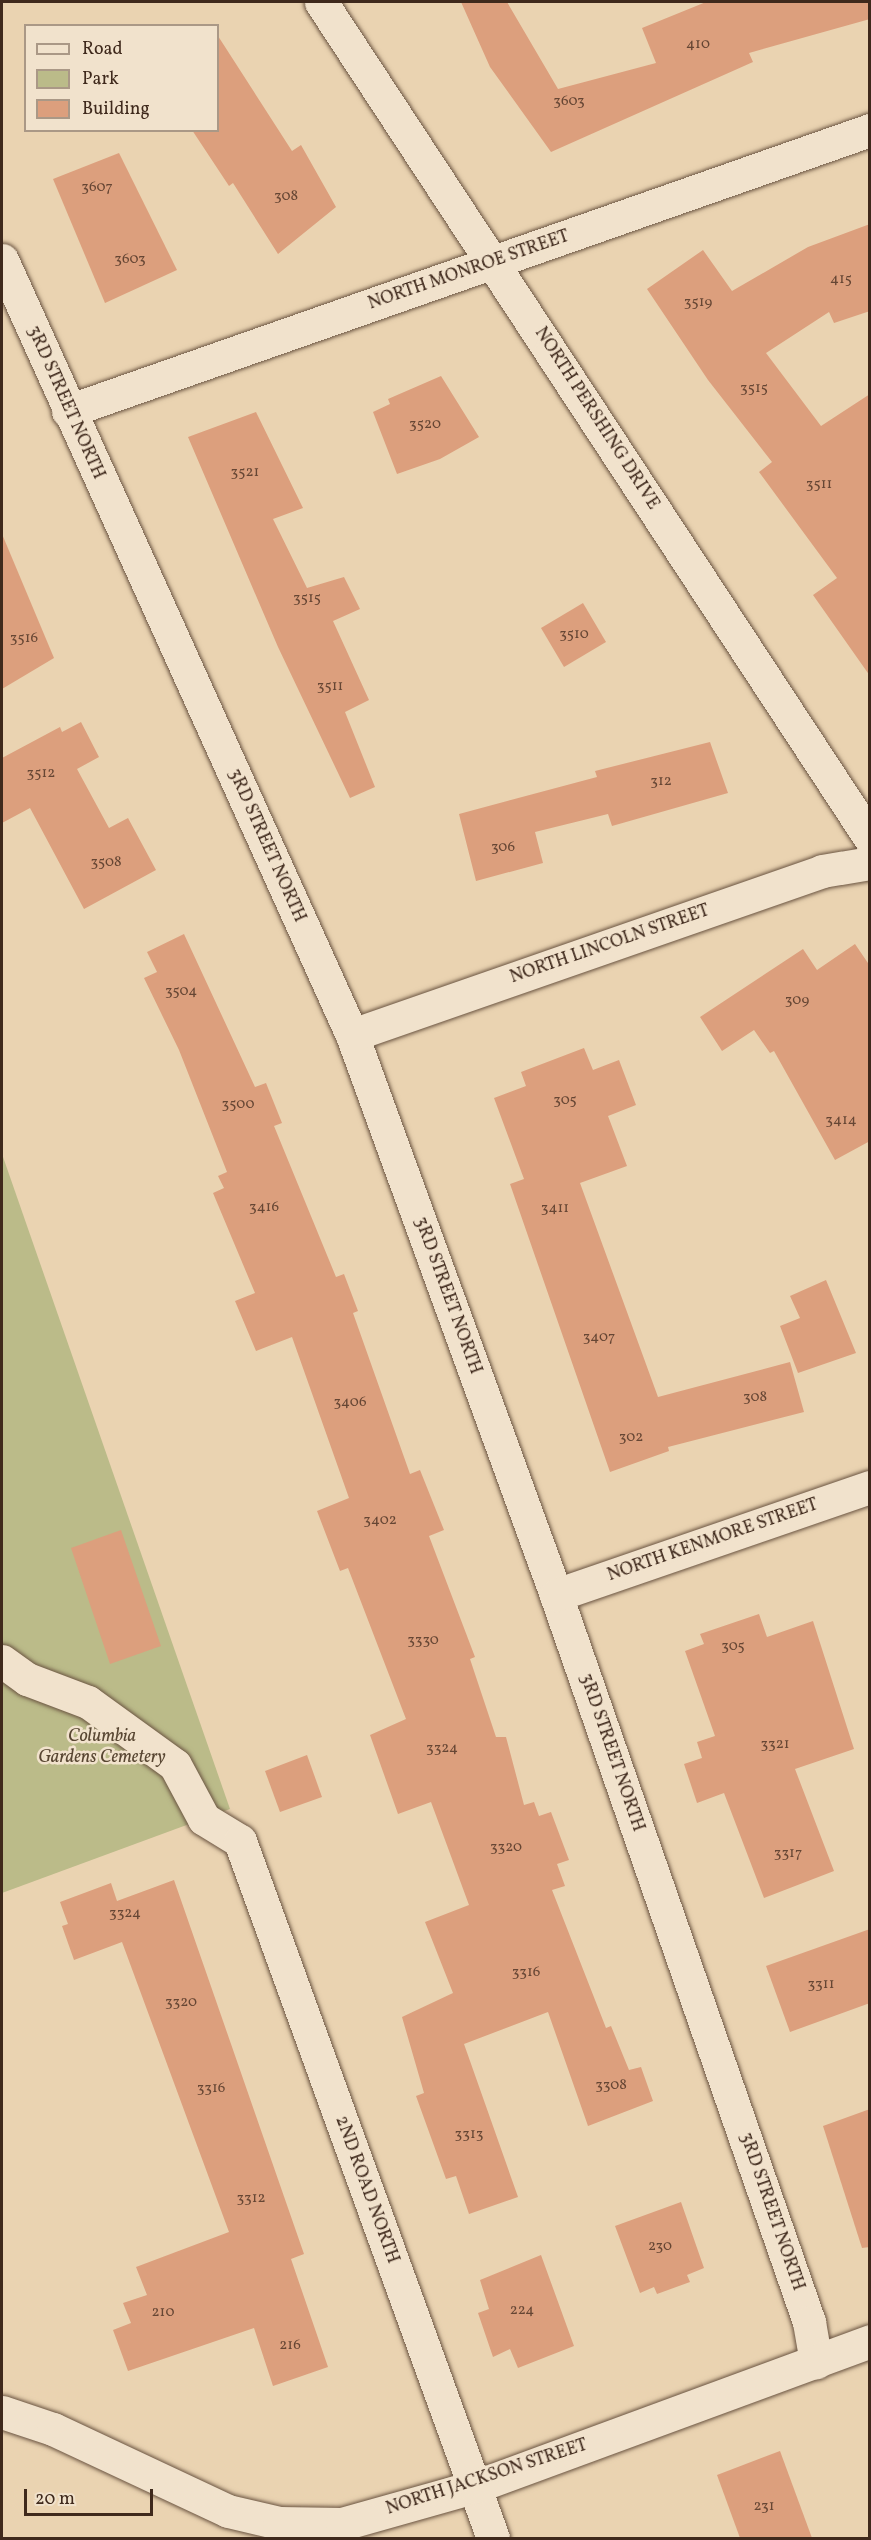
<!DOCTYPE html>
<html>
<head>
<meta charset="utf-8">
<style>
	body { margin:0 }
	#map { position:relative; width:871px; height:2540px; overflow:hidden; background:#ead3b1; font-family:Vollkorn,serif }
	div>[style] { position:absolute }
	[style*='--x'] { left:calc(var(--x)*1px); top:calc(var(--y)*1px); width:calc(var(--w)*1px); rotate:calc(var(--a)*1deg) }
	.green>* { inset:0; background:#bbbb89 }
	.building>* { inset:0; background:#dc9f7d }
	.roads { filter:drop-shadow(0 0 2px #6a5441) drop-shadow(0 0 2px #6a5441) }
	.minor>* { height:33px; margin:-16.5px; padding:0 16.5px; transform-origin:16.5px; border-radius:16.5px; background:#f1e2cc }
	span { translate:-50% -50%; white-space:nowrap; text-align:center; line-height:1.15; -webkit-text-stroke:5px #f1e2cc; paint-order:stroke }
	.number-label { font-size:15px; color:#664634 }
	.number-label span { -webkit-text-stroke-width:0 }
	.street-label { font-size:18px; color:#3f291c }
	.park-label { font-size:18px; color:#584632; font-style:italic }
	.frame { position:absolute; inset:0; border:3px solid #3f291c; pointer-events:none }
	.legend { position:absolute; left:24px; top:24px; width:195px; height:108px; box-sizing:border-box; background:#f1e2cc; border:2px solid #aa9886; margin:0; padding:8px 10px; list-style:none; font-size:18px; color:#3f291c }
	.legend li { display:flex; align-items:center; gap:12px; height:30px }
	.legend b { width:30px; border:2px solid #aa9886 }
	.scale { position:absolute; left:24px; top:2489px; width:129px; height:27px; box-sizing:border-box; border:3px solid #3f291c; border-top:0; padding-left:8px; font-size:18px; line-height:21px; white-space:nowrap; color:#3f291c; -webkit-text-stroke:4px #f1e2cc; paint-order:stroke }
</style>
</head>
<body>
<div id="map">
	<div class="green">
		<i style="clip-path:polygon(2px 1154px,230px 1809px,2px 1893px)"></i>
	</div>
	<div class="building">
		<i style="clip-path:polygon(461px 2px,507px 2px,558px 89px,656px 63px,642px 28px,706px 2px,870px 2px,870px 19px,749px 53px,753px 62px,551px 152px,490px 67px)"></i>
		<i style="clip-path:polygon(218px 36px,292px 151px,301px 145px,336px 207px,278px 254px,233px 183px,229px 186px,192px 130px,218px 130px)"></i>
		<i style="clip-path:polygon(119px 153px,177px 270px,105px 303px,53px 179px)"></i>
		<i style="clip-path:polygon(870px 224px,870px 311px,834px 323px,829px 312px,766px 353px,821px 426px,870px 394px,870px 676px,813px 595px,837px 578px,759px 472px,772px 462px,708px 380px,647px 289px,703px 250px,732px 291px,808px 247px)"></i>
		<i style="clip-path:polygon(441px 376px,479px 437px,440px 459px,397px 474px,373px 412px,390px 404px,388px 399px)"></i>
		<i style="clip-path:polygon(256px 412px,303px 508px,273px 519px,307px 588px,344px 577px,360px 609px,333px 621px,369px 700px,345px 712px,375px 787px,350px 798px,278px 647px,188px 437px)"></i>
		<i style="clip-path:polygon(2px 534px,54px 658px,2px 689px)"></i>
		<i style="clip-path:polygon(583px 603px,606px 642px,564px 667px,541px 628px)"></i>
		<i style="clip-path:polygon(81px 722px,99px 757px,77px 769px,109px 828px,128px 818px,156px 870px,84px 909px,30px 808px,2px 823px,2px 758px,60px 727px,62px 732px)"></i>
		<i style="clip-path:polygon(710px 742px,728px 793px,612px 826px,608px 814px,535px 832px,543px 863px,476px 881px,459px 814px,597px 777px,595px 771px)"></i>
		<i style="clip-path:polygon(184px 934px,255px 1087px,266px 1083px,282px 1123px,274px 1126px,336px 1277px,344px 1274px,358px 1311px,353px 1313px,410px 1474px,420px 1470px,444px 1530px,429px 1536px,475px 1657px,470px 1659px,496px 1737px,506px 1737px,524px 1805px,534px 1802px,539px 1816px,551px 1812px,569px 1860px,557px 1864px,565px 1886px,552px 1890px,606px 2028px,611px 2026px,629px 2070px,641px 2067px,653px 2101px,588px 2126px,548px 2012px,464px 2044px,518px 2197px,469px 2214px,456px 2176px,446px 2179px,416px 2096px,424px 2093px,402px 2017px,453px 1993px,425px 1922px,469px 1905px,431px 1802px,398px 1814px,370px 1735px,406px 1719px,348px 1568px,340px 1571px,317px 1511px,349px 1498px,292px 1337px,256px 1351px,235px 1301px,255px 1293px,213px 1193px,224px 1188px,218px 1176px,227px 1172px,179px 1050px,144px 978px,157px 972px,147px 952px)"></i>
		<i style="clip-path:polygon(855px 944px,870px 966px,870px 1141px,835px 1160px,774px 1051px,770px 1053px,754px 1030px,722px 1051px,700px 1017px,803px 949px,817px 970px)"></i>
		<i style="clip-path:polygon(584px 1048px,593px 1070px,619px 1060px,636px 1105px,608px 1116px,627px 1166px,580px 1183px,658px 1397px,790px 1362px,804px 1412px,668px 1447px,669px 1451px,610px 1472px,510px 1184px,524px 1179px,494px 1098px,526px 1086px,521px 1072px)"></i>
		<i style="clip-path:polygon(826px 1280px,856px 1353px,798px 1373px,780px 1326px,800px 1318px,790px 1296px)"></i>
		<i style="clip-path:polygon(121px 1530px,161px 1646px,110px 1664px,71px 1548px)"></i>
		<i style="clip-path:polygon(759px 1614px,767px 1637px,813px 1621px,854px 1749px,795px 1769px,834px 1871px,764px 1898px,724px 1793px,697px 1803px,684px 1764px,702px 1758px,697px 1742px,715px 1736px,685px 1651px,704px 1644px,700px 1634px)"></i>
		<i style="clip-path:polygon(307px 1755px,322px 1797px,280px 1812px,265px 1771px)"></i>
		<i style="clip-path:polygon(174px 1880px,304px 2254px,291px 2259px,328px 2367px,273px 2386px,254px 2328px,128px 2371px,113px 2330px,131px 2323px,123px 2303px,147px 2295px,136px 2267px,229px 2232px,122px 1942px,74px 1960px,62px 1926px,68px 1924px,60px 1902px,111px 1883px,117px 1901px)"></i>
		<i style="clip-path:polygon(870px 1929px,870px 2003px,790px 2032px,766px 1966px)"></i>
		<i style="clip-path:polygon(870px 2109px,870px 2247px,862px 2248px,823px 2126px)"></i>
		<i style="clip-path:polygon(681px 2202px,704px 2268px,687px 2275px,690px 2282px,657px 2294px,654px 2287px,640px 2293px,615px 2226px)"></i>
		<i style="clip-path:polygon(541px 2255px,574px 2346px,518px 2368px,510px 2349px,493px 2357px,478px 2313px,489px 2309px,480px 2280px)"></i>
		<i style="clip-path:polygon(780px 2451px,812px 2538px,740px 2538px,717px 2475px)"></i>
	</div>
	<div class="roads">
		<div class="minor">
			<i style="--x:321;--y:2;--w:1000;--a:56.71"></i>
			<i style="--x:2;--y:260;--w:850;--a:65.7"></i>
			<i style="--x:352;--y:1035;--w:596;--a:69.98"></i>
			<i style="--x:556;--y:1595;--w:770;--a:70.81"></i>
			<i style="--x:809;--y:2322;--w:41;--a:80.1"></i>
			<i style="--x:68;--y:411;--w:850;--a:-19.31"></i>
			<i style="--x:352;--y:1035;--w:498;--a:-19.2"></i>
			<i style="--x:822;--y:871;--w:49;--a:-9.5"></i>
			<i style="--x:556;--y:1595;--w:332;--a:-19"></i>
			<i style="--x:2;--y:1661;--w:31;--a:36"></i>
			<i style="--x:27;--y:1679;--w:65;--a:20.7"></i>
			<i style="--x:88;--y:1702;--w:107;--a:35.9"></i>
			<i style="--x:175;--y:1765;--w:61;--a:61.8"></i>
			<i style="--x:204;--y:1819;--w:42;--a:31.4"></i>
			<i style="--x:240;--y:1841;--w:741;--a:70.05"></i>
			<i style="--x:2;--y:2412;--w:54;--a:18.4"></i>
			<i style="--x:53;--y:2429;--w:193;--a:25.1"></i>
			<i style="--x:228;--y:2511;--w:52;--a:13.2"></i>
			<i style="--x:279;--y:2523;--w:63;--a:0.9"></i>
			<i style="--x:342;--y:2524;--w:137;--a:-15.7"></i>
			<i style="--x:474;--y:2487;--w:422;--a:-20.2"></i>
		</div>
	</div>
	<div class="number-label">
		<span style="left:698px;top:45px">410</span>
		<span style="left:569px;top:102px">3603</span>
		<span style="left:97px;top:188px">3607</span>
		<span style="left:286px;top:197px">308</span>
		<span style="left:130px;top:260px">3603</span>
		<span style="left:841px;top:280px">415</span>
		<span style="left:698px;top:303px">3519</span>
		<span style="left:754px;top:389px">3515</span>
		<span style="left:425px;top:425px">3520</span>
		<span style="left:245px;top:473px">3521</span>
		<span style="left:819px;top:485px">3511</span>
		<span style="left:307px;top:599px">3515</span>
		<span style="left:574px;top:635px">3510</span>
		<span style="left:24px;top:639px">3516</span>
		<span style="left:330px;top:687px">3511</span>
		<span style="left:41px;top:774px">3512</span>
		<span style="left:661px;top:782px">312</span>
		<span style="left:503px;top:848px">306</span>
		<span style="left:106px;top:863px">3508</span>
		<span style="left:181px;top:992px">3504</span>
		<span style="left:797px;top:1001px">309</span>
		<span style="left:565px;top:1101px">305</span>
		<span style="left:238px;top:1105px">3500</span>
		<span style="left:841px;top:1121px">3414</span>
		<span style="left:264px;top:1208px">3416</span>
		<span style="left:555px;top:1209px">3411</span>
		<span style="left:599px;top:1338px">3407</span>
		<span style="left:755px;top:1398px">308</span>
		<span style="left:350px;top:1403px">3406</span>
		<span style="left:631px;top:1438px">302</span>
		<span style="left:380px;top:1521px">3402</span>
		<span style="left:423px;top:1641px">3330</span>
		<span style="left:733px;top:1647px">305</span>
		<span style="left:775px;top:1745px">3321</span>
		<span style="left:442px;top:1749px">3324</span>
		<span style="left:506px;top:1848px">3320</span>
		<span style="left:788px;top:1854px">3317</span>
		<span style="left:125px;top:1914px">3324</span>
		<span style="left:526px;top:1973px">3316</span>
		<span style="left:821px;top:1985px">3311</span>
		<span style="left:181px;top:2003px">3320</span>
		<span style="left:611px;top:2086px">3308</span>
		<span style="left:211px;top:2089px">3316</span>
		<span style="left:469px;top:2135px">3313</span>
		<span style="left:251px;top:2199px">3312</span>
		<span style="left:660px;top:2247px">230</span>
		<span style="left:522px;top:2311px">224</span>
		<span style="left:163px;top:2313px">210</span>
		<span style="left:290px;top:2346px">216</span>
		<span style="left:764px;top:2507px">231</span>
	</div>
	<div class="street-label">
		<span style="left:469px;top:271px;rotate:-19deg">NORTH MONROE STREET</span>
		<span style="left:65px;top:403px;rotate:66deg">3RD STREET NORTH</span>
		<span style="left:596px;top:419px;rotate:57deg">NORTH PERSHING DRIVE</span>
		<span style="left:266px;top:846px;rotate:66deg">3RD STREET NORTH</span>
		<span style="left:610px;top:945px;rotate:-19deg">NORTH LINCOLN STREET</span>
		<span style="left:447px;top:1296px;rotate:70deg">3RD STREET NORTH</span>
		<span style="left:713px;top:1541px;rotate:-19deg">NORTH KENMORE STREET</span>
		<span style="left:611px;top:1753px;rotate:71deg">3RD STREET NORTH</span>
		<span style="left:366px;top:2190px;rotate:70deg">2ND ROAD NORTH</span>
		<span style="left:771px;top:2212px;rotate:71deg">3RD STREET NORTH</span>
		<span style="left:487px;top:2478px;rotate:-18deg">NORTH JACKSON STREET</span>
	</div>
	<div class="park-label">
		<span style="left:102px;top:1748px">Columbia<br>Gardens Cemetery</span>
	</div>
	<div class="frame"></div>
	<ul class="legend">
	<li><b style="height:8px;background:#f1e2cc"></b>Road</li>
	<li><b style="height:16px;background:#bbbb89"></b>Park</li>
	<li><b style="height:16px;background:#dc9f7d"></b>Building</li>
	</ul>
	<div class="scale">20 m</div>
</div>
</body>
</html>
